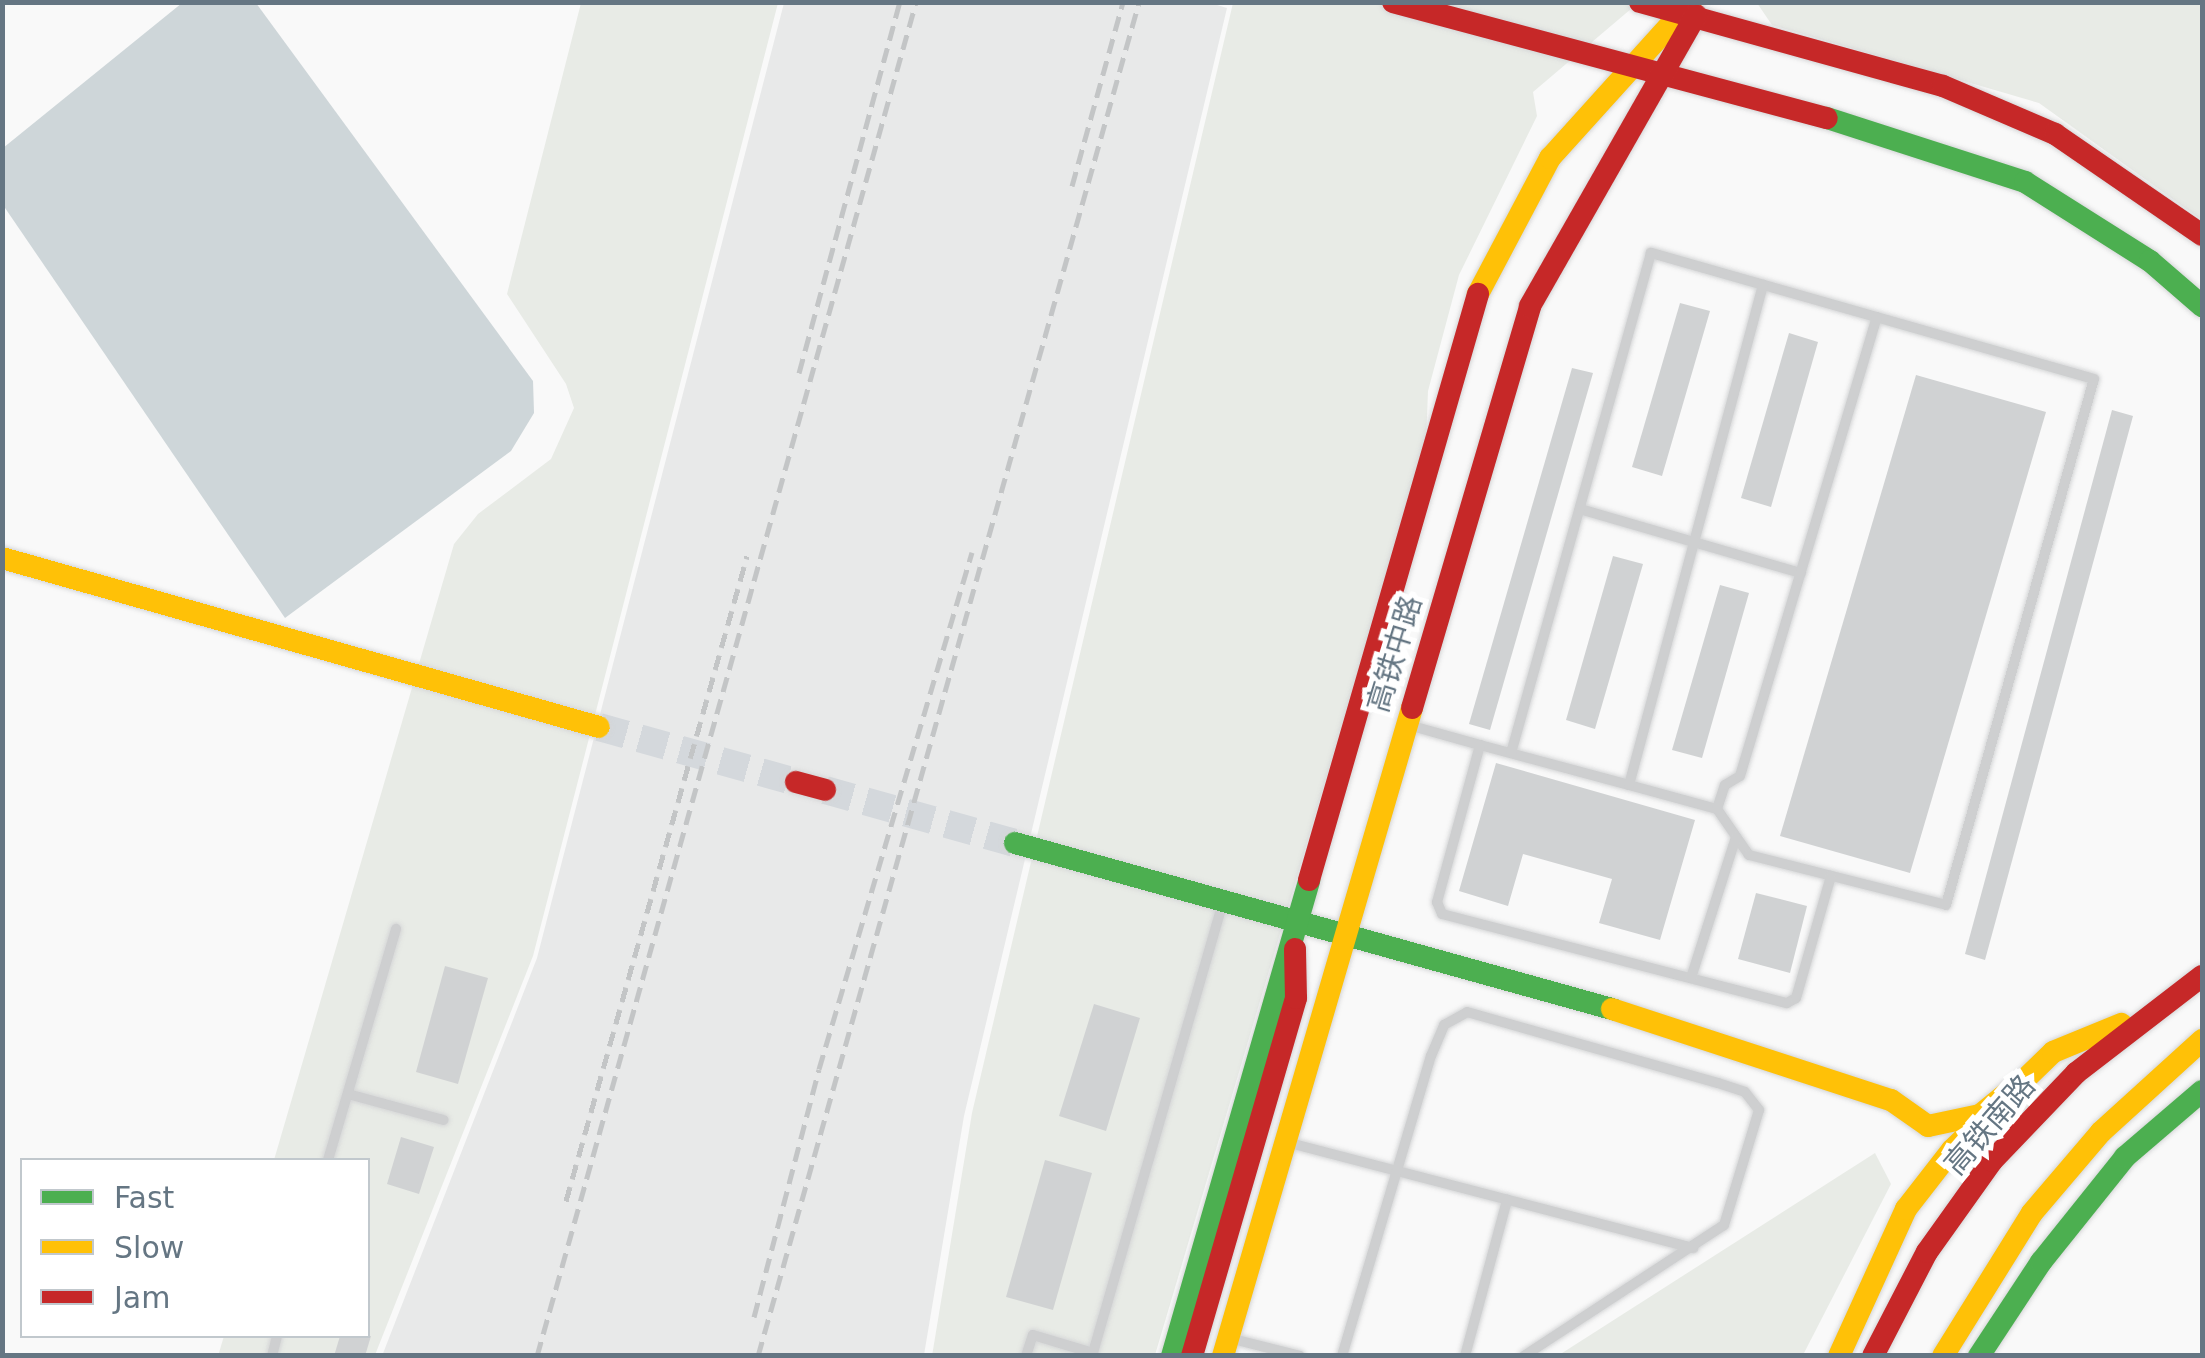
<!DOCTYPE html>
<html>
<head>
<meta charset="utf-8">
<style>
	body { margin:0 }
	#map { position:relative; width:2205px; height:1358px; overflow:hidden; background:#f9f9f9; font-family:"DejaVu Sans","Noto Sans SC",sans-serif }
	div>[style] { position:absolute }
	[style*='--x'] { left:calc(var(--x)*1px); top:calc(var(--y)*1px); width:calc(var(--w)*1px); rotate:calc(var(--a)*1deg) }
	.built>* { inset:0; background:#e8e9e9 }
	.green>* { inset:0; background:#e8ebe6 }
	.water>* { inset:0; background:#ced6d9 }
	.building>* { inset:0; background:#d0d2d3 }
	.secondary-tunnel>* { height:28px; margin-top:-14px; transform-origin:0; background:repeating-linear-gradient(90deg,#d4d8dc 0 28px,transparent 0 42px) }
	.roads { filter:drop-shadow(0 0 2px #d5d6d7) drop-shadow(0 0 2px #d5d6d7) }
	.lane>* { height:10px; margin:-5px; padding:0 5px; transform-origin:5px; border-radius:5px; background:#cecfd0 }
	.fast>* { height:22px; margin:-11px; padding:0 11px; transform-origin:11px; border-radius:11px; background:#4caf50 }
	.slow>* { height:22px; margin:-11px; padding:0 11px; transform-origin:11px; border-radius:11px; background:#ffc107 }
	.jam>* { height:22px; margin:-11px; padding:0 11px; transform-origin:11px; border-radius:11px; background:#c62828 }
	.rail>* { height:5px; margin-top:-2.5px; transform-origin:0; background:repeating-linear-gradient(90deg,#c3c5c6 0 15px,transparent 0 23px) }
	span { translate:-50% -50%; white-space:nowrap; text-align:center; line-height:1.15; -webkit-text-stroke:10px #fff; paint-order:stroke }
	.street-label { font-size:30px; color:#657683 }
	.frame { position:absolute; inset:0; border:5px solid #657683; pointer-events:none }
	.legend { position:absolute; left:20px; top:1158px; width:350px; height:180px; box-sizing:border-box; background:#fff; border:2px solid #c1c8cd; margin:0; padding:12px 18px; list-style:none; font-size:30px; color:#657683 }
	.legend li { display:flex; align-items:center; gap:20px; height:50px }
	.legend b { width:50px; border:2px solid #c1c8cd }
</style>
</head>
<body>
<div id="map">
	<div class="built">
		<i style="clip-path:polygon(1207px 2px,1227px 8px,964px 1116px,924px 1355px,382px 1356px,537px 958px,784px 3px)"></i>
	</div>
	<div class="green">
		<i style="clip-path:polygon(581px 3px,778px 3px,533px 956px,375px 1355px,218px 1356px,224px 1336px,368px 1336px,368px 1160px,274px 1160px,454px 544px,478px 514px,551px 459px,574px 408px,566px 384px,507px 294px)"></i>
		<i style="clip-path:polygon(1233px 3px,1638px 3px,1533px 92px,1537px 116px,1459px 275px,1428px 391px,1426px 442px,1155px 1355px,932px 1356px,972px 1113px)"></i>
		<i style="clip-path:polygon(1757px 3px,2202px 3px,2202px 220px,2039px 103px,1772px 25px)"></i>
		<i style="clip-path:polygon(1875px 1153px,1891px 1184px,1803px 1355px,1559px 1355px)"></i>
	</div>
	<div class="water">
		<i style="clip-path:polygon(182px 3px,256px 3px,533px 381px,534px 413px,511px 451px,285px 618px,3px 205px,3px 148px)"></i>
	</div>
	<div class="building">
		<i style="clip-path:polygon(1680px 303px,1710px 311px,1662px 476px,1632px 467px)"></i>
		<i style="clip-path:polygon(1789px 333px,1818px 342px,1771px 507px,1741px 498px)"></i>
		<i style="clip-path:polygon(1572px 368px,1593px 373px,1490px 730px,1469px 724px)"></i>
		<i style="clip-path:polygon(1916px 375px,2046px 412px,1910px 873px,1780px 836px)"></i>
		<i style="clip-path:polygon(2112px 410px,2133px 416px,1985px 960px,1965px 954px)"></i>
		<i style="clip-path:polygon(1613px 556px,1643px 564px,1595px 729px,1566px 720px)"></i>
		<i style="clip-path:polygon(1720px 585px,1749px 593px,1702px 758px,1672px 750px)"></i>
		<i style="clip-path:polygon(1496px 763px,1695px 820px,1660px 940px,1599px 923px,1612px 879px,1523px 854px,1508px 906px,1459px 891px)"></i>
		<i style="clip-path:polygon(1756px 893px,1807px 906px,1790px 973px,1738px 959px)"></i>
		<i style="clip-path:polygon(445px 966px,488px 978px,458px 1084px,416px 1072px)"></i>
		<i style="clip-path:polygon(1094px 1004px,1140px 1018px,1106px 1131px,1059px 1116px)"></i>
		<i style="clip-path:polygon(401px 1137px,434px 1147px,419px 1194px,387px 1184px)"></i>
		<i style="clip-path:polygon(1045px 1160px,1092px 1173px,1053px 1310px,1006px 1297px)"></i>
		<i style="clip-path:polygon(340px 1336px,371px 1336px,365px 1356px,334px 1356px)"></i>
	</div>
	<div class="secondary-tunnel">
		<i style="--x:599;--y:727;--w:205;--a:15.6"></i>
		<i style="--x:825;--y:790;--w:197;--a:15.6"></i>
	</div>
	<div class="roads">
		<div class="lane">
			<i style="--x:1580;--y:509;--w:230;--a:16.2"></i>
			<i style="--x:1412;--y:726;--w:71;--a:15.6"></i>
			<i style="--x:1480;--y:745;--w:154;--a:15"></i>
			<i style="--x:1629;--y:785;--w:91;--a:15.3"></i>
			<i style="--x:1717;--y:809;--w:56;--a:55.2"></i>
			<i style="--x:1749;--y:855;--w:203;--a:14.2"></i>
			<i style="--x:1946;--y:905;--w:546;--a:-74.29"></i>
			<i style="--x:2094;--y:379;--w:461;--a:-164.1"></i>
			<i style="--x:1651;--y:253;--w:519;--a:105.64"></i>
			<i style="--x:1480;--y:745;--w:163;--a:105.3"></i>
			<i style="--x:1437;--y:902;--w:13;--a:67"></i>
			<i style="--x:1442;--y:914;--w:356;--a:14.5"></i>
			<i style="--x:1787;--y:1003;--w:10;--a:-29"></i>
			<i style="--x:1796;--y:998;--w:127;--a:-74"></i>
			<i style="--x:1629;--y:785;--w:518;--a:-75"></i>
			<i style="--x:1717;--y:809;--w:25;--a:-72"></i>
			<i style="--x:1725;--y:785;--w:17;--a:-31"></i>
			<i style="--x:1740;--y:776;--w:479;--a:-73.4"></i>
			<i style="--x:1691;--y:978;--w:148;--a:-72.3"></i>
			<i style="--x:348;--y:1094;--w:99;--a:15.2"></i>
			<i style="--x:1286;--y:1142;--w:421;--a:14.6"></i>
			<i style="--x:328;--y:1160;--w:241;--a:-73.6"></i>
			<i style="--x:1229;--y:1338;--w:73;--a:14.2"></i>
			<i style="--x:272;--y:1356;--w:21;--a:-76"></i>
			<i style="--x:1026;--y:1356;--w:22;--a:-72"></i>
			<i style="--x:1033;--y:1335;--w:63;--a:16.7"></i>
			<i style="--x:1092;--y:1356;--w:469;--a:-73.9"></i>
			<i style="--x:1342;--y:1356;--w:313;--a:-73.5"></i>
			<i style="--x:1431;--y:1056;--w:34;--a:-67"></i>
			<i style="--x:1444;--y:1025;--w:26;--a:-29"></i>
			<i style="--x:1467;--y:1012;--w:261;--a:15.8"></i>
			<i style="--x:1718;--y:1083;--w:28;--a:18"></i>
			<i style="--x:1745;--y:1092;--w:23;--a:52"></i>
			<i style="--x:1759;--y:1110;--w:120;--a:106.9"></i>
			<i style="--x:1724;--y:1225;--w:239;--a:146.8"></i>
			<i style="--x:1465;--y:1356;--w:162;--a:-74.9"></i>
		</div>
		<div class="fast">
			<i style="--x:1827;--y:118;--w:208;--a:17.9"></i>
			<i style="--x:2025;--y:182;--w:148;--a:32.3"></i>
			<i style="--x:2150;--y:261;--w:69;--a:40.9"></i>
			<i style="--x:1015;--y:843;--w:620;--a:15.54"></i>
			<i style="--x:1172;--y:1356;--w:495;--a:-73.9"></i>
			<i style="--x:1979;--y:1356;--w:113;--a:-56.6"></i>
			<i style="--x:2041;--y:1262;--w:134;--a:-51.3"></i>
			<i style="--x:2125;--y:1157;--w:101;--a:-40.6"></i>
		</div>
		<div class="slow">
			<i style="--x:1478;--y:294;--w:154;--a:-62.1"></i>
			<i style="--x:1550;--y:158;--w:210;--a:-47.9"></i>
			<i style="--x:2;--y:558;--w:620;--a:15.81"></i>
			<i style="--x:1612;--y:1009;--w:293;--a:18.1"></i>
			<i style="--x:1891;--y:1100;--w:45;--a:35.1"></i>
			<i style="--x:1928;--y:1126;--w:53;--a:-11.9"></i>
			<i style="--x:1980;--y:1115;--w:38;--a:-39"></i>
			<i style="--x:1223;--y:1356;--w:675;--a:-73.74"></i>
			<i style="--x:1839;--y:1356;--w:162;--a:-65.5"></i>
			<i style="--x:1906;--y:1209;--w:75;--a:-52.1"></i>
			<i style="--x:1952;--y:1150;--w:141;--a:-44.1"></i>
			<i style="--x:2053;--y:1052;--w:74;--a:-22.4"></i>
			<i style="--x:1943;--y:1356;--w:168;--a:-58.1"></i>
			<i style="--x:2032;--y:1213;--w:106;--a:-49.6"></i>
			<i style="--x:2101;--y:1132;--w:137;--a:-42.3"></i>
		</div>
		<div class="jam">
			<i style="--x:1393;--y:2;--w:449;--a:15"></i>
			<i style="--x:1640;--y:2;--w:314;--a:15.5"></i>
			<i style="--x:1943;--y:86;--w:122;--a:23.2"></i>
			<i style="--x:2055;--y:134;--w:178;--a:34.5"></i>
			<i style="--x:1412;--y:708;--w:419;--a:-73.6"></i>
			<i style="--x:1530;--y:306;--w:335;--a:-60.3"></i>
			<i style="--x:796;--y:782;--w:30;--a:15"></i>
			<i style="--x:1309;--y:880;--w:610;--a:-73.91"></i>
			<i style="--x:1192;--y:1356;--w:373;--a:-73.8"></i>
			<i style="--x:1296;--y:998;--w:49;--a:-91.2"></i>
			<i style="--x:1873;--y:1356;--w:117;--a:-62.6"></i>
			<i style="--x:1927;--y:1252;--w:112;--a:-54.5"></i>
			<i style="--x:1992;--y:1161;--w:122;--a:-46.3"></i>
			<i style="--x:2076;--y:1073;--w:159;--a:-37.6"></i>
		</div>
	</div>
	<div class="rail">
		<i style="--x:1072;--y:186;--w:191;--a:-74.5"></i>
		<i style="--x:799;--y:373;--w:385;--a:-74.8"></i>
		<i style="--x:566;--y:1201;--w:670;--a:-74.32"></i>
		<i style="--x:754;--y:1317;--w:256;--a:-75.3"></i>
		<i style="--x:819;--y:1069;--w:539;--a:-73.51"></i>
		<i style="--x:537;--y:1356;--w:1406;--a:-74.36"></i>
		<i style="--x:758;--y:1356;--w:1407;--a:-74.28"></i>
	</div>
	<div class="street-label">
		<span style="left:1395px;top:654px;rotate:-73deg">高铁中路</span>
		<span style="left:1990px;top:1125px;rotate:-49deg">高铁南路</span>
	</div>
	<div class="frame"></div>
	<ul class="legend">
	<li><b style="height:12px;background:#4caf50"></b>Fast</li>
	<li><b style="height:12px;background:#ffc107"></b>Slow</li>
	<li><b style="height:12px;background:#c62828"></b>Jam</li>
	</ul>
</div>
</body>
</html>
